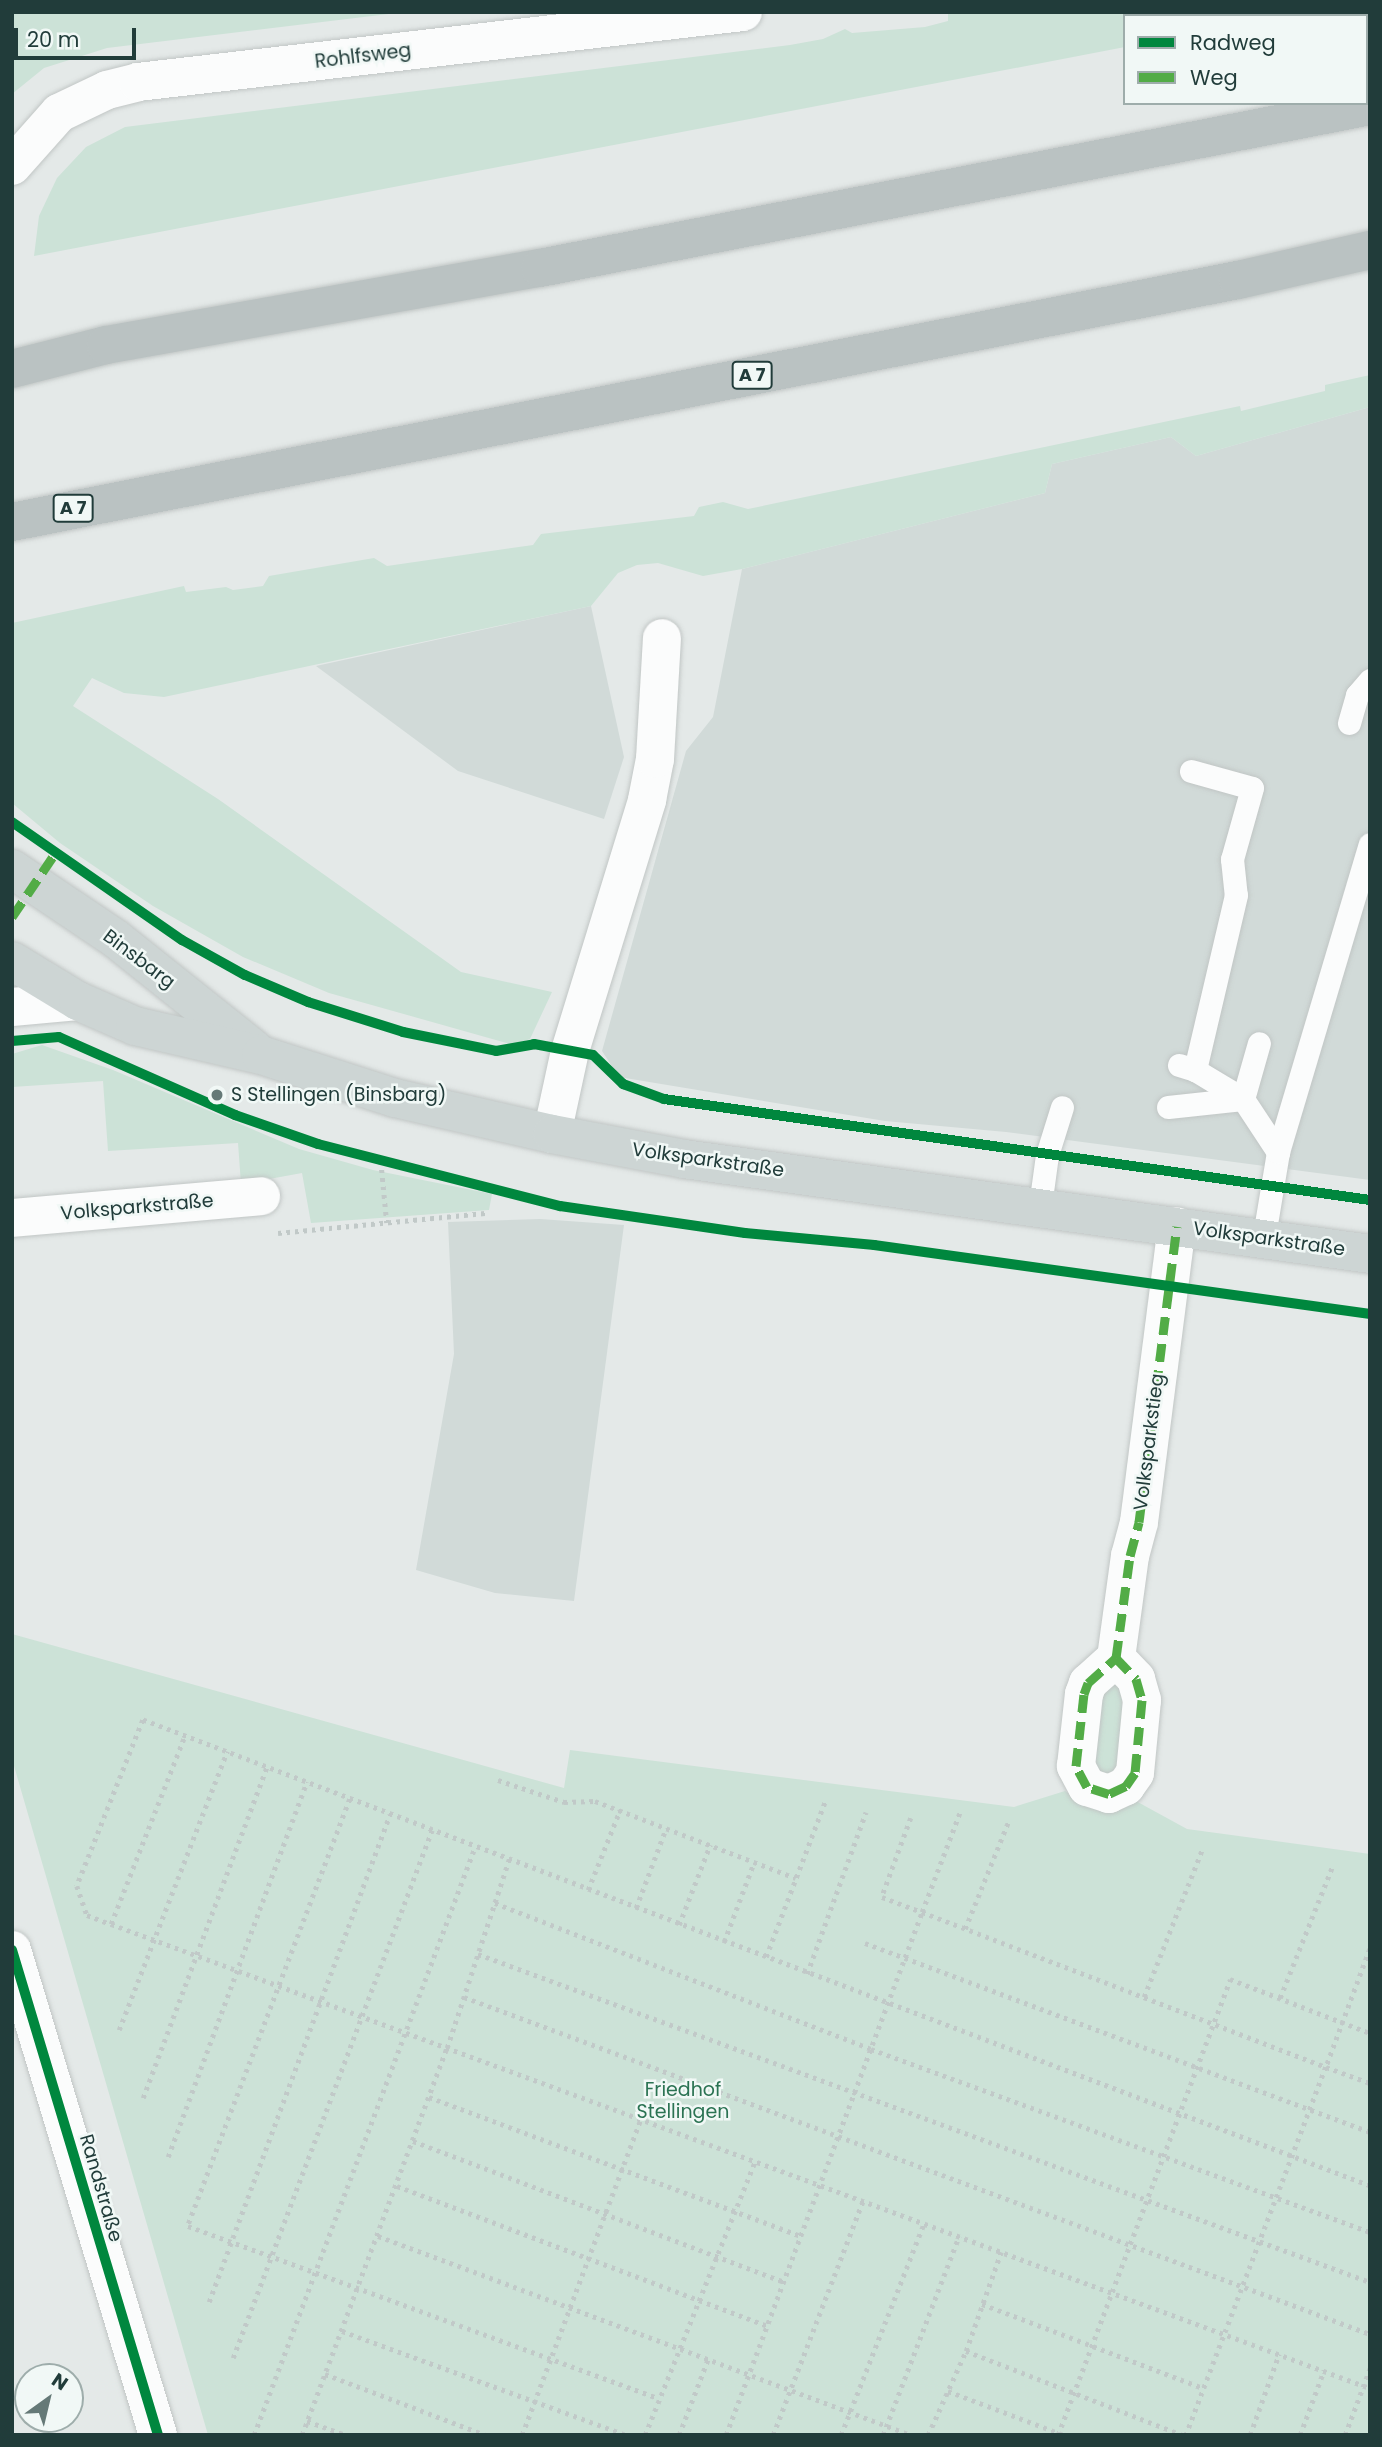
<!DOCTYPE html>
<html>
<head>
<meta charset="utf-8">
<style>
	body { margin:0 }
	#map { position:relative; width:1382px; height:2447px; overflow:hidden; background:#e4e9e8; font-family:Poppins,sans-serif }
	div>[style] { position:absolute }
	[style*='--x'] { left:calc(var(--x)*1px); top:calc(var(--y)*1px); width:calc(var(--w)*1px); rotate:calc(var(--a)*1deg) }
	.built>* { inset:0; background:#d1dad8 }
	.green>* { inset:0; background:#cce2d7 }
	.path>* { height:4.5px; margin-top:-2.25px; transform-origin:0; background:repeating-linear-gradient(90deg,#c1c9c8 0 3.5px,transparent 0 8.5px) }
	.roads { filter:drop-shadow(0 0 2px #c1c6c5) drop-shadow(0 0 2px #c1c6c5) }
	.service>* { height:23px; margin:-11.5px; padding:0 11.5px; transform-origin:11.5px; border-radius:11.5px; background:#fbfcfc }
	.minor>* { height:38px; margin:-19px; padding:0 19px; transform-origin:19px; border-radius:19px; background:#fbfcfc }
	.tertiary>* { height:38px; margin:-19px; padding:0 19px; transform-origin:19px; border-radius:19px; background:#fbfcfc }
	.primary>* { height:38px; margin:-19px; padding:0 19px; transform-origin:19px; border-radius:19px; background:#cdd5d4 }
	.motorway>* { height:38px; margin:-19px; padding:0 19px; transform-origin:19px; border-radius:19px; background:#bac2c2 }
	.quiet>* { height:9px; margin-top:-4.5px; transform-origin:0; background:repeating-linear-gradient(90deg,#52ac46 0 18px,transparent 0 27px) }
	.cycleway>* { height:10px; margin:-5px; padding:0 5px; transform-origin:5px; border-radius:5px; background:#00873e }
	.dots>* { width:19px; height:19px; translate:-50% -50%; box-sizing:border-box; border:4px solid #f1f8f6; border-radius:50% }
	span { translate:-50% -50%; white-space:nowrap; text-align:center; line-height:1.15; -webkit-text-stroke:5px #f1f8f6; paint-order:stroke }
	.shield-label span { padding:2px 5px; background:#f1f8f6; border:2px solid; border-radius:5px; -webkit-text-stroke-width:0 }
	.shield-label { font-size:18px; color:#213c3a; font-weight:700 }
	.street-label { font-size:19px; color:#213c3a }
	.poi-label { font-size:19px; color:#213c3a }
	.left { translate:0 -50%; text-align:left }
	.park-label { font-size:19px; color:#2b7353 }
	.frame { position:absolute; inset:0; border:14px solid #213c3a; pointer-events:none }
	.legend { position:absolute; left:1123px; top:14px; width:245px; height:91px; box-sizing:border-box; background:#f1f8f6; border:2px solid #9eadab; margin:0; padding:9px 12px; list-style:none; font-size:21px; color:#213c3a }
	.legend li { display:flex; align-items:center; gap:14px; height:35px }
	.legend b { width:35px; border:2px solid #9eadab }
	.north { position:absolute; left:14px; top:2363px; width:70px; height:70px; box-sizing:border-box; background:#f1f8f6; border:2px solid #9eadab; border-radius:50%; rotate:34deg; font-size:19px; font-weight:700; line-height:28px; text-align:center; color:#213c3a }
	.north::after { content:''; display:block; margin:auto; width:24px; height:32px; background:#657977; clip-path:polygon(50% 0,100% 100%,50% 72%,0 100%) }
	.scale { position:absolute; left:14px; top:28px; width:122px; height:32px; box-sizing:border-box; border:4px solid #213c3a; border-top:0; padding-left:9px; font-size:21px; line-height:24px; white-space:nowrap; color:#213c3a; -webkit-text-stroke:5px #f1f8f6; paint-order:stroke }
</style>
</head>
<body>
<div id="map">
	<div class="built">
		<i style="clip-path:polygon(1370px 407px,1370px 1180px,1006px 1132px,885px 1121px,619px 1077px,602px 1051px,686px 751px,713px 717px,742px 569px,1045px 493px,1052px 464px,1171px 437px,1196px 456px)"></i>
		<i style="clip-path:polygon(591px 606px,624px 757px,604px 819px,458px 771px,316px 666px)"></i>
		<i style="clip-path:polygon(540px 1219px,624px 1225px,574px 1601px,495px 1593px,416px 1570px,454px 1354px,448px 1222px)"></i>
	</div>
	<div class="green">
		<i style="clip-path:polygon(12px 12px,405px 12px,107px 48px,44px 68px,12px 94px)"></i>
		<i style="clip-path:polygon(948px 12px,1287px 12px,1125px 16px,1125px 47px,34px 256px,39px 216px,57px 178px,86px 147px,125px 127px,790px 45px,823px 39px,845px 29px,852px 33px,925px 27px,948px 21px)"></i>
		<i style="clip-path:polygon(1370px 375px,1370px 407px,1196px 456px,1171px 437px,1052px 464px,1045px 493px,742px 569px,703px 576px,658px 563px,637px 565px,618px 573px,591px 606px,164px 697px,124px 693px,92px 678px,73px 706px,218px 799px,461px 972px,552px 992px,530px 1039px,514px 1045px,329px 993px,243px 957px,153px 906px,60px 843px,12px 803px,12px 623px,184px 586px,186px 592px,226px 587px,233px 590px,263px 586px,269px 576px,374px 558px,387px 566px,533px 545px,541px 534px,694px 516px,699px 507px,723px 502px,748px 509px,1240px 406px,1241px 411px,1325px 391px,1325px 385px)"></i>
		<i style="clip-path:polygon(42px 1045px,113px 1070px,299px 1149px,373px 1170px,492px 1194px,489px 1210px,311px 1223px,302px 1173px,241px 1184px,238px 1143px,108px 1151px,103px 1081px,12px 1087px,12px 1054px)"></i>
		<i style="clip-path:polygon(12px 1634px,564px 1788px,570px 1750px,1014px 1807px,1065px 1791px,1082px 1802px,1134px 1800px,1187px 1829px,1370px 1854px,1370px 2435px,208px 2435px,12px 1759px)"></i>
		<i style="clip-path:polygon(1115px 1684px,1123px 1688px,1121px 1771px,1095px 1775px,1099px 1701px,1102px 1693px)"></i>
	</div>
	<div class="path">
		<i style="--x:381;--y:1161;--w:62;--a:84.5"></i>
		<i style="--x:278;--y:1233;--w:208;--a:-5.5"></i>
		<i style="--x:498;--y:1780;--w:70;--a:18.4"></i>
		<i style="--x:564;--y:1802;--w:31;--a:-2"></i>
		<i style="--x:595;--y:1801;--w:215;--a:21"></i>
		<i style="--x:350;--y:1799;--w:457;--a:110.8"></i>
		<i style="--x:188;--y:2226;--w:500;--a:20.1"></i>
		<i style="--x:911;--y:1818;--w:84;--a:110.2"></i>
		<i style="--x:882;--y:1897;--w:43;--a:20.6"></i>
		<i style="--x:922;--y:1912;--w:107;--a:-69.2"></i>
		<i style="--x:588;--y:1890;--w:86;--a:-68.2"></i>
		<i style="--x:495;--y:1903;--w:403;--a:21.2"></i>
		<i style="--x:871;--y:2049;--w:531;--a:20.14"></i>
		<i style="--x:636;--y:1908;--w:85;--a:-69.4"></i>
		<i style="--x:111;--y:1924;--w:203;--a:-68.6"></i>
		<i style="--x:679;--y:1925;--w:86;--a:-68.8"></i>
		<i style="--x:965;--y:1929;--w:118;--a:-68"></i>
		<i style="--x:724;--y:1942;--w:85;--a:-69.4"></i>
		<i style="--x:865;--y:1943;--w:539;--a:20.52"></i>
		<i style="--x:1370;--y:1949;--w:126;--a:110.4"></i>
		<i style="--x:1326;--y:2067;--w:47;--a:20"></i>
		<i style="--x:478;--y:1954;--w:950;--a:20.19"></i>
		<i style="--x:766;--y:1957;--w:169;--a:-69.2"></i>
		<i style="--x:807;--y:1974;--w:172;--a:-70"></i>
		<i style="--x:464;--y:1997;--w:967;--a:20.4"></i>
		<i style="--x:1144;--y:1997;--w:158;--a:-68.5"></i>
		<i style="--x:1280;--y:1998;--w:143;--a:-68.3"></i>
		<i style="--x:119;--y:2030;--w:299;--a:-68.8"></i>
		<i style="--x:429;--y:2097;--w:396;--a:20.5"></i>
		<i style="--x:143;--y:2098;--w:353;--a:-69.5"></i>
		<i style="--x:413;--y:2141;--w:397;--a:20.8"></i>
		<i style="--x:168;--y:2157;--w:400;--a:-69.7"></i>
		<i style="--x:397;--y:2186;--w:396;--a:20.7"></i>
		<i style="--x:1370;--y:2186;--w:1313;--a:-159.2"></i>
		<i style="--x:143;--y:1720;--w:179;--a:111.7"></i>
		<i style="--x:77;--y:1886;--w:31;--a:71"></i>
		<i style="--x:87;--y:1915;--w:26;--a:21"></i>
		<i style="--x:111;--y:1924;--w:1342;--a:20.23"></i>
		<i style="--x:378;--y:2236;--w:569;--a:20.47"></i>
		<i style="--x:209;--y:2302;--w:520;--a:-69.65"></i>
		<i style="--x:982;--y:2304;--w:236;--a:20.8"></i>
		<i style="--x:342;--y:2331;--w:302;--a:20.1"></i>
		<i style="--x:966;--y:2351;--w:105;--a:-70.5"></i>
		<i style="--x:233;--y:2358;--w:564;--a:-69.35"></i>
		<i style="--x:325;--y:2374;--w:172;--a:20.8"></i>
		<i style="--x:948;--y:2391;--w:124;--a:20.8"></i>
		<i style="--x:307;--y:2421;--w:41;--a:19.7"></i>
		<i style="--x:254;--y:2435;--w:628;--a:-69.4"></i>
		<i style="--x:302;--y:2435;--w:413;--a:-69.5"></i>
		<i style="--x:447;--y:2048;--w:199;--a:-71.8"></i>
		<i style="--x:522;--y:2435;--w:338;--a:-69.4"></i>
		<i style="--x:645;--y:2435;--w:295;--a:-68.1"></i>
		<i style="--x:679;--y:2435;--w:81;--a:-69.1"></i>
		<i style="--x:726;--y:2435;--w:559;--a:-69.46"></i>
		<i style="--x:922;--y:1912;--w:433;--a:21"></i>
		<i style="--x:1326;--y:2067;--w:394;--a:110.8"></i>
		<i style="--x:773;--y:2435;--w:251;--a:-69"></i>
		<i style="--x:841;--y:2435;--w:228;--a:-68.6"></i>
		<i style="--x:883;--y:2435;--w:213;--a:-69.1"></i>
		<i style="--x:928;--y:2435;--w:92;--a:-65.7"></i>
		<i style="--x:966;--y:2351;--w:233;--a:21.2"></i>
		<i style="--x:1058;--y:2435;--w:487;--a:-69.3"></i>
		<i style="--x:1230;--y:1979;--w:150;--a:21.1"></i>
		<i style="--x:1250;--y:2435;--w:86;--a:-70.3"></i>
		<i style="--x:1300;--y:2435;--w:69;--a:-69.7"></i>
		<i style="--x:1345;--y:2435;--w:72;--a:-69.5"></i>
	</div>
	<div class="roads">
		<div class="service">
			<i style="--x:1349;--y:723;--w:29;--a:-74"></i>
			<i style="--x:1357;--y:695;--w:20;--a:-49"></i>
			<i style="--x:1191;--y:771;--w:63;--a:15.6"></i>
			<i style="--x:1252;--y:788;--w:74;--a:105.7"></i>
			<i style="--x:1232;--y:859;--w:36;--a:84"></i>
			<i style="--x:1236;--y:895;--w:180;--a:103.2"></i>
			<i style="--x:1179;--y:1065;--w:17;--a:17"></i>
			<i style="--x:1195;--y:1070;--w:56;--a:31.1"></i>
			<i style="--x:1243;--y:1099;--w:64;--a:56.6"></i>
			<i style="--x:1278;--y:1152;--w:85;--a:99.5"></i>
			<i style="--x:1168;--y:1107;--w:75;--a:-6.1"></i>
			<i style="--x:1243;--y:1099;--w:58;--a:-74.1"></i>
			<i style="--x:1278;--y:1152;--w:321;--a:-73.4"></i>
			<i style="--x:1040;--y:1206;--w:51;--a:-82.2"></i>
			<i style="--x:1047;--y:1155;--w:50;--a:-72.6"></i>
		</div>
		<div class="minor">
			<i style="--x:12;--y:166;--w:71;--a:-48.4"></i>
			<i style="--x:59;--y:113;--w:53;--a:-25.6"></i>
			<i style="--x:107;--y:90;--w:32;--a:-14"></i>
			<i style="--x:138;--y:82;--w:609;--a:-6.6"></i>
			<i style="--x:552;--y:1134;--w:85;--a:-77.8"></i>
			<i style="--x:570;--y:1051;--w:263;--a:-72.9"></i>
			<i style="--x:647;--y:800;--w:42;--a:-79"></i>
			<i style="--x:655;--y:759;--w:121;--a:-86.7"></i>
			<i style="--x:12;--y:1218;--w:250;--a:-5"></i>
			<i style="--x:1116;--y:1658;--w:29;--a:46"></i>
			<i style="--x:1136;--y:1679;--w:22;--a:74"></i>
			<i style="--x:1142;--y:1700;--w:73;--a:95.5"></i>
			<i style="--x:1135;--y:1773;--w:16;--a:125"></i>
			<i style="--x:1126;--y:1786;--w:19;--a:155"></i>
			<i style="--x:1109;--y:1794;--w:23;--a:-162"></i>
			<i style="--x:1087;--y:1787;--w:24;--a:-118"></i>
			<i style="--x:1076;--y:1766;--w:72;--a:-83.7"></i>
			<i style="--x:1084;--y:1694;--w:12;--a:-70"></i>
			<i style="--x:1088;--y:1683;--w:38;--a:-42"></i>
			<i style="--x:1116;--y:1658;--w:103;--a:-82.2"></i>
			<i style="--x:1130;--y:1556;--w:35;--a:-75"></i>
			<i style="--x:1139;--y:1522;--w:298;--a:-82.7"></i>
		</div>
		<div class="tertiary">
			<i style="--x:12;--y:1007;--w:66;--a:-5.2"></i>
			<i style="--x:12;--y:1950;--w:506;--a:73.25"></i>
		</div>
		<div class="primary">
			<i style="--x:12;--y:869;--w:125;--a:33.9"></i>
			<i style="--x:116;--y:939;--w:176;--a:38.6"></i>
			<i style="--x:12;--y:961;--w:77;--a:31.2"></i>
			<i style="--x:78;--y:1001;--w:62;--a:23.7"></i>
			<i style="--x:135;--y:1026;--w:129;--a:13"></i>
			<i style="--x:261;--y:1055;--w:141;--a:17.8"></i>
			<i style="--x:395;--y:1098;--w:161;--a:12.9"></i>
			<i style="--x:552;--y:1134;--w:134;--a:10.7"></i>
			<i style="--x:684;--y:1159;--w:693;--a:7.88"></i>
		</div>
		<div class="motorway">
			<i style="--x:12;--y:369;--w:97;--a:-14.3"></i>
			<i style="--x:106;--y:345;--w:441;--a:-10.1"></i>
			<i style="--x:540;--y:268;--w:846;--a:-11.04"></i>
			<i style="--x:12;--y:522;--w:1250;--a:-11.17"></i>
			<i style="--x:1238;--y:280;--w:135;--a:-12.8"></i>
		</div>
	</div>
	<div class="quiet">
		<i style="--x:12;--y:917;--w:75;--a:-55.9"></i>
		<i style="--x:1116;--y:1658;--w:29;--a:46"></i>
		<i style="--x:1136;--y:1679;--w:22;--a:74"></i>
		<i style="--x:1142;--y:1700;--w:73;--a:95.5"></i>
		<i style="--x:1135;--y:1773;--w:16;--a:125"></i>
		<i style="--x:1126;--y:1786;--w:19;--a:155"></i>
		<i style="--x:1109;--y:1794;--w:23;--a:-162"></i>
		<i style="--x:1087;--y:1787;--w:24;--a:-118"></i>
		<i style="--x:1076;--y:1766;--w:72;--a:-83.7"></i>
		<i style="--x:1084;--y:1694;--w:12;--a:-70"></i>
		<i style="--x:1088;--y:1683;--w:38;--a:-42"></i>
		<i style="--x:1116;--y:1658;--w:103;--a:-82.2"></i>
		<i style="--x:1130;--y:1556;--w:35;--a:-75"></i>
		<i style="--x:1139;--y:1522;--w:298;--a:-82.7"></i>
	</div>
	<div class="cycleway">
		<i style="--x:12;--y:822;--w:207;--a:34.8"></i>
		<i style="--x:182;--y:940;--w:72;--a:29.1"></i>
		<i style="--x:245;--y:975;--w:69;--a:23.2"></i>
		<i style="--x:308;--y:1002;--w:100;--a:17.5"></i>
		<i style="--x:403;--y:1032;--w:95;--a:11.5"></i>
		<i style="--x:496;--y:1051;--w:39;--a:-10"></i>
		<i style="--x:534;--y:1044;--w:60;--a:10.6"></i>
		<i style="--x:593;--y:1055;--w:42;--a:44"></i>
		<i style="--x:623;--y:1084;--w:44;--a:20.1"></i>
		<i style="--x:664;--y:1099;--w:713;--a:8.14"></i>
		<i style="--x:12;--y:1041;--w:47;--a:-4.9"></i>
		<i style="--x:59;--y:1037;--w:193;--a:23.9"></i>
		<i style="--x:235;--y:1115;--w:88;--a:19.3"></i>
		<i style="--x:318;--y:1144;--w:250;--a:14.4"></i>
		<i style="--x:560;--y:1206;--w:187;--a:8.3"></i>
		<i style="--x:745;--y:1233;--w:130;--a:5.3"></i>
		<i style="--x:874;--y:1245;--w:501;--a:7.92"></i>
		<i style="--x:12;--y:1950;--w:506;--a:73.25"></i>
	</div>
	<div class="dots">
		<i style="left:217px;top:1095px;background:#657977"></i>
	</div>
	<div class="shield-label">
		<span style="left:752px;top:375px">A 7</span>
		<span style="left:73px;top:508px">A 7</span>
	</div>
	<div class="street-label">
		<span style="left:363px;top:56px;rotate:-7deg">Rohlfsweg</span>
		<span style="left:139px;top:959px;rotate:37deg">Binsbarg</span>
		<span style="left:708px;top:1160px;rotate:8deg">Volksparkstraße</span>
		<span style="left:137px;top:1207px;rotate:-5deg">Volksparkstraße</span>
		<span style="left:1269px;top:1239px;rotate:8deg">Volksparkstraße</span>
		<span style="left:1149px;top:1442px;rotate:-83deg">Volksparkstieg</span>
		<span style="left:101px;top:2188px;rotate:74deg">Randstraße</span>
	</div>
	<div class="poi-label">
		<span class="left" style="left:231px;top:1095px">S Stellingen (Binsbarg)</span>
	</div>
	<div class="park-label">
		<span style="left:683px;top:2101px">Friedhof<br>Stellingen</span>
	</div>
	<div class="frame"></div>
	<ul class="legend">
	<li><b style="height:9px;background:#00873e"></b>Radweg</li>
	<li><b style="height:9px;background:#52ac46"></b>Weg</li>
	</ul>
	<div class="north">N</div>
	<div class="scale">20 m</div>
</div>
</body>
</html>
